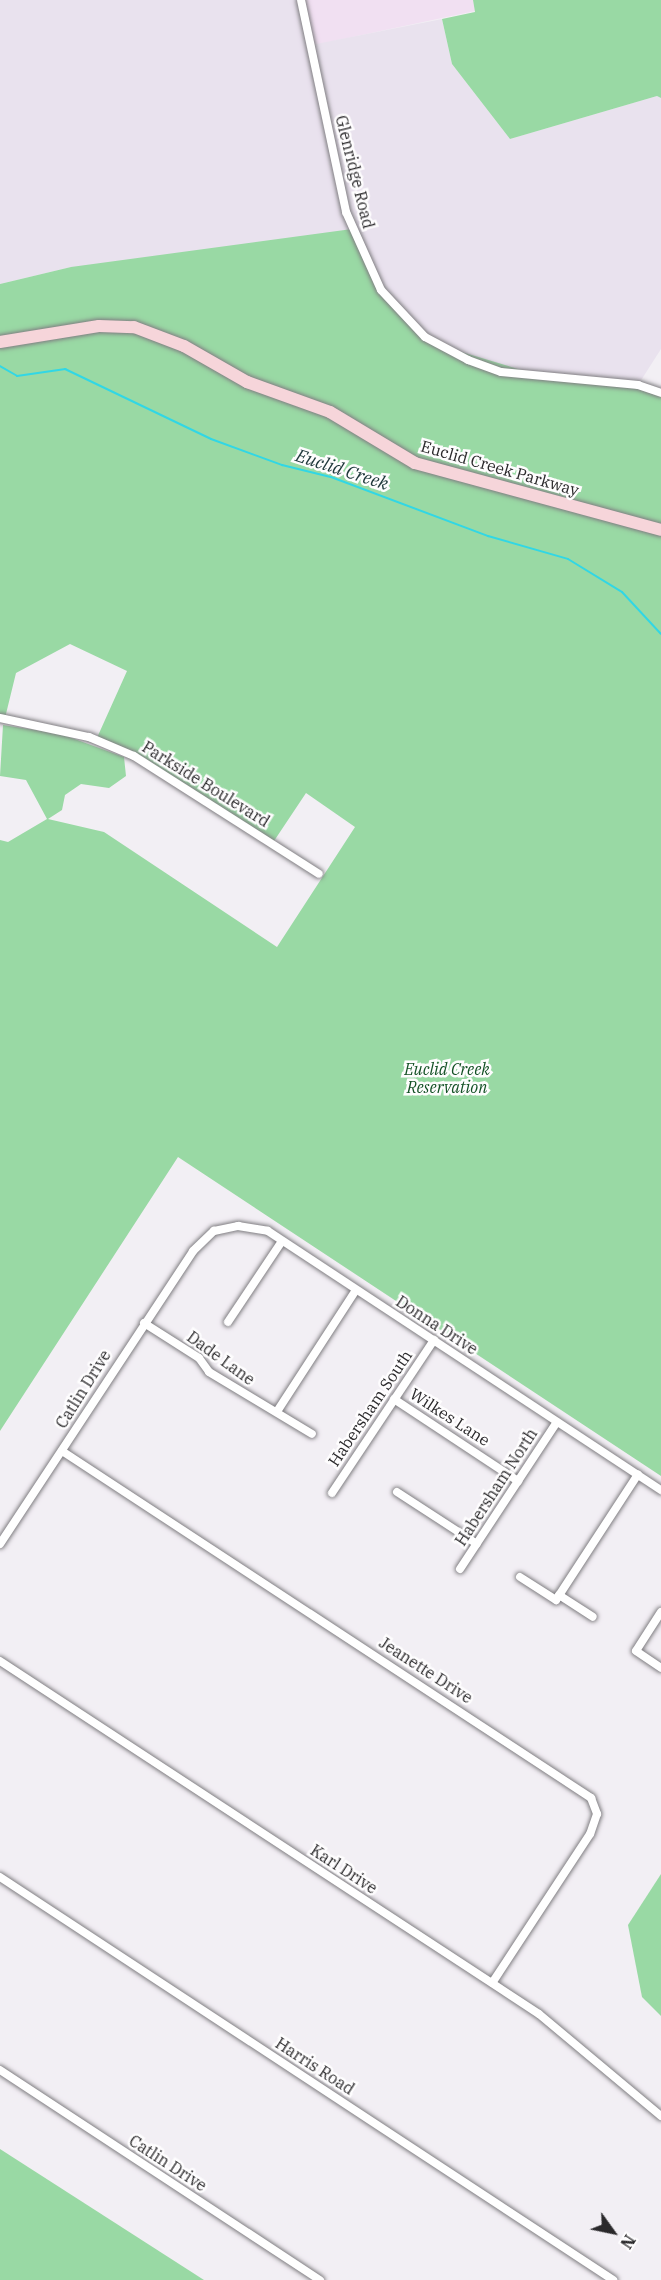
<!DOCTYPE html>
<html>
<head>
<meta charset="utf-8">
<style>
	body { margin:0 }
	#map { position:relative; width:661px; height:2280px; overflow:hidden; background:#f2eff4; font-family:"IBM Plex Serif",serif }
	div>[style] { position:absolute }
	[style*='--x'] { left:calc(var(--x)*1px); top:calc(var(--y)*1px); width:calc(var(--w)*1px); rotate:calc(var(--a)*1deg) }
	.commercial>* { inset:0; background:#f1e0f2 }
	.built>* { inset:0; background:#e9e2ee }
	.green>* { inset:0; background:#99d9a4 }
	.stream>* { height:2px; margin:-1px; padding:0 1px; transform-origin:1px; border-radius:1px; background:#31d7e5 }
	.roads { filter:drop-shadow(0 0 2px #807e82) drop-shadow(0 0 2px #807e82) }
	.street>* { height:8px; margin:-4px; padding:0 4px; transform-origin:4px; border-radius:4px; background:#fff }
	.secondary>* { height:12px; margin:-6px; padding:0 6px; transform-origin:6px; border-radius:6px; background:#f6d5da }
	span { translate:-50% -50%; white-space:nowrap; text-align:center; line-height:1.15; -webkit-text-stroke:5px #fefdfe; paint-order:stroke }
	.street-label { font-size:16px; color:#2a292b }
	.park-label { font-size:16px; color:#135125; font-style:italic }
	.water-label { font-size:18px; color:#1f383b; font-style:italic }
	.north { position:absolute; left:583px; top:2202px; width:60px; height:60px; -webkit-text-stroke:4px #fefdfe; paint-order:stroke; rotate:123deg; font-size:16px; font-weight:700; line-height:24px; text-align:center; color:#2a292b }
	.north::after { content:''; display:block; margin:auto; width:21px; height:27px; background:#2a292b; clip-path:polygon(50% 0,100% 100%,50% 72%,0 100%) }
</style>
</head>
<body>
<div id="map">
	<div class="commercial">
		<i style="clip-path:polygon(301px 0,473px 0,475px 11px,310px 46px)"></i>
	</div>
	<div class="built">
		<i style="clip-path:polygon(0 0,301px 0,311px 45px,442px 19px,452px 64px,510px 139px,657px 96px,661px 98px,661px 349px,638px 385px,539px 378px,71px 267px,0 284px)"></i>
	</div>
	<div class="green">
		<i style="clip-path:polygon(473px 0,661px 0,661px 98px,657px 96px,510px 139px,452px 64px,442px 19px,475px 12px)"></i>
		<i style="clip-path:polygon(352px 229px,381px 291px,425px 337px,445px 347px,548px 378px,621px 383px,661px 393px,661px 1476px,178px 1157px,0 1431px,0 840px,8px 842px,47px 819px,26px 780px,0 776px,3px 725px,61px 734px,124px 757px,126px 776px,109px 788px,81px 784px,65px 795px,62px 810px,48px 819px,104px 832px,277px 947px,355px 827px,306px 793px,272px 844px,134px 756px,96px 740px,127px 671px,70px 644px,16px 673px,5px 718px,0 718px,0 284px,71px 267px)"></i>
		<i style="clip-path:polygon(661px 1874px,661px 2016px,642px 1997px,628px 1925px)"></i>
		<i style="clip-path:polygon(0 2149px,204px 2280px,0 2280px)"></i>
	</div>
	<div class="stream">
		<i style="--x:0;--y:366;--w:20;--a:30"></i>
		<i style="--x:17;--y:376;--w:49;--a:-8.3"></i>
		<i style="--x:65;--y:369;--w:162;--a:25.6"></i>
		<i style="--x:211;--y:439;--w:76;--a:20.1"></i>
		<i style="--x:282;--y:465;--w:50;--a:13.8"></i>
		<i style="--x:331;--y:477;--w:168;--a:20.6"></i>
		<i style="--x:488;--y:536;--w:83;--a:16"></i>
		<i style="--x:568;--y:559;--w:63;--a:31.4"></i>
		<i style="--x:622;--y:592;--w:57;--a:47.1"></i>
	</div>
	<div class="roads">
		<div class="street">
			<i style="--x:301;--y:0;--w:217;--a:78"></i>
			<i style="--x:346;--y:212;--w:85;--a:65.8"></i>
			<i style="--x:381;--y:290;--w:64;--a:46.9"></i>
			<i style="--x:425;--y:337;--w:49;--a:28.1"></i>
			<i style="--x:468;--y:360;--w:35;--a:20"></i>
			<i style="--x:501;--y:372;--w:138;--a:5.4"></i>
			<i style="--x:638;--y:385;--w:24;--a:19"></i>
			<i style="--x:0;--y:718;--w:91;--a:12.1"></i>
			<i style="--x:89;--y:737;--w:49;--a:22.9"></i>
			<i style="--x:134;--y:756;--w:219;--a:32.5"></i>
			<i style="--x:228;--y:1322;--w:97;--a:-56.3"></i>
			<i style="--x:144;--y:1323;--w:65;--a:32.5"></i>
			<i style="--x:199;--y:1358;--w:17;--a:54"></i>
			<i style="--x:209;--y:1372;--w:120;--a:31"></i>
			<i style="--x:394;--y:1399;--w:149;--a:33.5"></i>
			<i style="--x:278;--y:1410;--w:143;--a:-57"></i>
			<i style="--x:62;--y:1451;--w:633;--a:33.26"></i>
			<i style="--x:591;--y:1798;--w:17;--a:69"></i>
			<i style="--x:597;--y:1814;--w:21;--a:109"></i>
			<i style="--x:590;--y:1834;--w:178;--a:123.3"></i>
			<i style="--x:397;--y:1492;--w:95;--a:33"></i>
			<i style="--x:332;--y:1493;--w:184;--a:-56.3"></i>
			<i style="--x:0;--y:1544;--w:351;--a:-56.6"></i>
			<i style="--x:193;--y:1251;--w:29;--a:-44"></i>
			<i style="--x:214;--y:1231;--w:25;--a:-12"></i>
			<i style="--x:238;--y:1226;--w:30;--a:9"></i>
			<i style="--x:268;--y:1231;--w:471;--a:33.4"></i>
			<i style="--x:460;--y:1569;--w:176;--a:-56.6"></i>
			<i style="--x:520;--y:1577;--w:43;--a:32.6"></i>
			<i style="--x:556;--y:1600;--w:150;--a:-56.9"></i>
			<i style="--x:559;--y:1595;--w:40;--a:32.9"></i>
			<i style="--x:661;--y:1612;--w:46;--a:122.7"></i>
			<i style="--x:636;--y:1651;--w:30;--a:34"></i>
			<i style="--x:0;--y:1661;--w:644;--a:33.22"></i>
			<i style="--x:539;--y:2014;--w:159;--a:39.9"></i>
			<i style="--x:0;--y:1877;--w:734;--a:33.32"></i>
			<i style="--x:0;--y:2070;--w:383;--a:33.3"></i>
		</div>
		<div class="secondary">
			<i style="--x:0;--y:342;--w:100;--a:-9.2"></i>
			<i style="--x:99;--y:326;--w:35;--a:2"></i>
			<i style="--x:134;--y:327;--w:53;--a:20.8"></i>
			<i style="--x:184;--y:346;--w:73;--a:29.7"></i>
			<i style="--x:247;--y:382;--w:88;--a:19.9"></i>
			<i style="--x:330;--y:412;--w:99;--a:31"></i>
			<i style="--x:415;--y:463;--w:255;--a:15.2"></i>
		</div>
	</div>
	<div class="street-label">
		<span style="left:355px;top:172px;rotate:76deg">Glenridge Road</span>
		<span style="left:500px;top:468px;rotate:16deg">Euclid Creek Parkway</span>
		<span style="left:206px;top:784px;rotate:32deg">Parkside Boulevard</span>
		<span style="left:437px;top:1325px;rotate:33deg">Donna Drive</span>
		<span style="left:221px;top:1358px;rotate:36deg">Dade Lane</span>
		<span style="left:83px;top:1389px;rotate:-58deg">Catlin Drive</span>
		<span style="left:370px;top:1408px;rotate:-56deg">Habersham South</span>
		<span style="left:450px;top:1417px;rotate:33deg">Wilkes Lane</span>
		<span style="left:496px;top:1487px;rotate:-57deg">Habersham North</span>
		<span style="left:426px;top:1670px;rotate:33deg">Jeanette Drive</span>
		<span style="left:344px;top:1869px;rotate:33deg">Karl Drive</span>
		<span style="left:315px;top:2066px;rotate:33deg">Harris Road</span>
		<span style="left:168px;top:2163px;rotate:33deg">Catlin Drive</span>
	</div>
	<div class="park-label">
		<span style="left:447px;top:1078px">Euclid Creek<br>Reservation</span>
	</div>
	<div class="water-label">
		<span style="left:342px;top:470px;rotate:18deg">Euclid Creek</span>
	</div>
	<div class="north">N</div>
</div>
</body>
</html>
